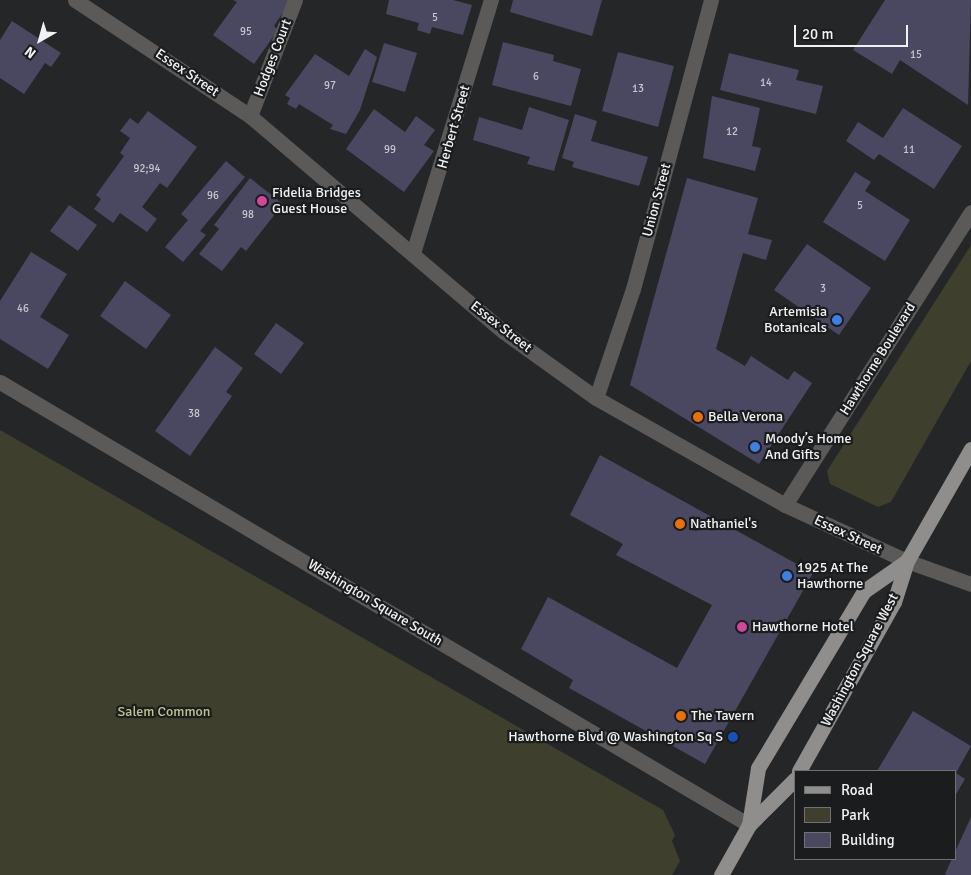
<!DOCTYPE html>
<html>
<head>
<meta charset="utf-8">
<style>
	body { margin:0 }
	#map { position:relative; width:971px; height:875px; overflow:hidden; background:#252628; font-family:Signika,sans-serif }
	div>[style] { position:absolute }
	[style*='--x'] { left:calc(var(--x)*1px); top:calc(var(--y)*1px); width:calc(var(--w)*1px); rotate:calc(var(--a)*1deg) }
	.green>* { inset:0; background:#3e3f2c }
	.building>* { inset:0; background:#4a4761 }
	.minor>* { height:15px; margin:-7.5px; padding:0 7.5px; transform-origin:7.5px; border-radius:7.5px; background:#5b5a59 }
	.major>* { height:15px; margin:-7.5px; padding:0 7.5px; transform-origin:7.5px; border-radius:7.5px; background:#8f8e8c }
	.dots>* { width:14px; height:14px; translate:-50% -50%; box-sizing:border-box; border:2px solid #1b1c1e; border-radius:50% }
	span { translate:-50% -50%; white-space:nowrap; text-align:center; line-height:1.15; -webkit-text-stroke:4.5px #1b1c1e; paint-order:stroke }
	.number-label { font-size:11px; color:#c6c6ce }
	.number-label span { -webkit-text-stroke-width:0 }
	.street-label { font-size:14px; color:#f0f1f2 }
	.poi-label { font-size:14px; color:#f0f1f2 }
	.left { translate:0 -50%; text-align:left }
	.right { translate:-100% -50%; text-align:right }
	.park-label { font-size:14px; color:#c0c38c }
	.legend { position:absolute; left:794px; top:770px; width:162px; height:90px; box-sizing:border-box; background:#1b1c1e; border:1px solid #707173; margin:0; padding:6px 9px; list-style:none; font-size:15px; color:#f0f1f2 }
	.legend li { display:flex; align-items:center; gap:10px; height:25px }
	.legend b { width:25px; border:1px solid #707173 }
	.north { position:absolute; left:15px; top:15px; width:50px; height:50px; -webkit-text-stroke:4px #1b1c1e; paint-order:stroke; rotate:218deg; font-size:14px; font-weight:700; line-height:20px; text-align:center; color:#f0f1f2 }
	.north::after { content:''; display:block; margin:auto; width:18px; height:22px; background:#f0f1f2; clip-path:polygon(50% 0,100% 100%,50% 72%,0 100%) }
	.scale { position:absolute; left:794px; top:25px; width:114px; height:22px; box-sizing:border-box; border:2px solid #f0f1f2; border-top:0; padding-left:6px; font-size:15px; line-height:18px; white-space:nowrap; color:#f0f1f2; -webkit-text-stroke:4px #1b1c1e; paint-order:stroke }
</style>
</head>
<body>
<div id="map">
	<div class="green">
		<i style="clip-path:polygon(971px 245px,971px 361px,891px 502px,878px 507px,830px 484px,827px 471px)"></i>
		<i style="clip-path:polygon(0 430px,663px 810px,675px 835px,672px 841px,680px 861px,672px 875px,0 875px)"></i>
	</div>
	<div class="building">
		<i style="clip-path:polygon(233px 0,291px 0,274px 26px,278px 30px,254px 64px,213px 35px,237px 2px)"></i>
		<i style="clip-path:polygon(389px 0,453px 0,472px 5px,463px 35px,432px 27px,430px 34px,417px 30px,419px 23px,386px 14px)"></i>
		<i style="clip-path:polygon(513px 0,602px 0,592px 36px,510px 12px)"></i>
		<i style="clip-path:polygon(885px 0,971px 0,968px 105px,900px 60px,892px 74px,853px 50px)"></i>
		<i style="clip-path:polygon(12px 21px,61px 53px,51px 67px,45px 63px,24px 94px,0 78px,0 40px)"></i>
		<i style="clip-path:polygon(503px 42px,554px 55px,553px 61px,581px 69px,571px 106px,492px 85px)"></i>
		<i style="clip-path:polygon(384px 43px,417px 53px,405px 92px,372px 82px)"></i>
		<i style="clip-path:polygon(365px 49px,377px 57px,360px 110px,346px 134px,330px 129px,333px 125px,299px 104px,296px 109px,287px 104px,290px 98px,285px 95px,315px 54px,349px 76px)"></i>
		<i style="clip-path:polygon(618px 52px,674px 66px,658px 127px,602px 111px)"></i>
		<i style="clip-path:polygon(729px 53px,799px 70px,796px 80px,823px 86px,816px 114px,720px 90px)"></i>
		<i style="clip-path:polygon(712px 96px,760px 108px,752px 146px,761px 148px,755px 171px,703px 158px)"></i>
		<i style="clip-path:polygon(529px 107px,569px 120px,554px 171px,527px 164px,530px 157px,473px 140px,479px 117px,522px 130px)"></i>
		<i style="clip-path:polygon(903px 108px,962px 146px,934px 189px,879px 154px,874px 160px,846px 141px,858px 122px,883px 138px)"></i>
		<i style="clip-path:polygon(374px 109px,405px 132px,416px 116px,435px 130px,424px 145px,434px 151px,404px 192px,346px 149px)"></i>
		<i style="clip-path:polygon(148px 111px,197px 147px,167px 188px,160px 183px,142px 207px,157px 219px,147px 232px,120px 213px,113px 223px,94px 209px,101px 199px,96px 195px,124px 156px,120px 153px,130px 138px,120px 131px,130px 118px,138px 124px)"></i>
		<i style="clip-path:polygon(575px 114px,597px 121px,591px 141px,648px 157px,639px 186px,572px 167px,574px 162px,562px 158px)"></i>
		<i style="clip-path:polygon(226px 161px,245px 177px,200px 231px,206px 235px,183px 262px,165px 247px,188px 220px,181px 214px)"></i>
		<i style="clip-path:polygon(855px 172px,871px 182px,865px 191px,910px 220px,885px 261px,823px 222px)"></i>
		<i style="clip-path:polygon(250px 178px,283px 204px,246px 251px,241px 247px,222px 271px,199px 254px,219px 229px,214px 225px)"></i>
		<i style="clip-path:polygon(687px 178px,758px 198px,748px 234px,772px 240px,766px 260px,743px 253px,716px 349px,745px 366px,751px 356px,788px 380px,794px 371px,812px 383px,759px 464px,630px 385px)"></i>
		<i style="clip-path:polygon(69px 205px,97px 225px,78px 251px,50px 231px)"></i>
		<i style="clip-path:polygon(807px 244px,871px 288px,839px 335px,774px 290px)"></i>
		<i style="clip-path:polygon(31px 252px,67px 274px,40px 317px,69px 335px,48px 369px,0 339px,0 301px)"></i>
		<i style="clip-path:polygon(125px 281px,171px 315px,146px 349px,100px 316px)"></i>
		<i style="clip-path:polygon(276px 323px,304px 343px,281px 374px,254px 354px)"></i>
		<i style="clip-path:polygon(215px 347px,243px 368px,226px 392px,232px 396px,190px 456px,155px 431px)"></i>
		<i style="clip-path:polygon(600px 455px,813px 573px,705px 764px,569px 688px,573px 680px,521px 649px,548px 597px,677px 668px,712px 605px,616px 555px,623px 544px,570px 515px)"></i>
		<i style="clip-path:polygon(913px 711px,971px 746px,956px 773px,965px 779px,955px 796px,955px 771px,877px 771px)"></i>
		<i style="clip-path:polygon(971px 817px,971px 875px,947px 875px,945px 874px)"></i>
	</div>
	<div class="minor">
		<i style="--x:75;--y:0;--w:210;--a:33.5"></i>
		<i style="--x:250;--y:116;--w:333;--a:40.4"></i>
		<i style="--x:504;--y:332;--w:113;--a:35.7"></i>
		<i style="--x:596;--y:398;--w:217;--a:29.5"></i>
		<i style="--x:785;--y:505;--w:134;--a:24.7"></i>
		<i style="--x:907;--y:561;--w:68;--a:19.8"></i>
		<i style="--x:250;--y:116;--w:124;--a:-68.8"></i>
		<i style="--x:413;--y:253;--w:265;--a:-72.9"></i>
		<i style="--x:0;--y:382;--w:870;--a:30.6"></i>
		<i style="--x:596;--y:398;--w:115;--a:-71.3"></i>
		<i style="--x:633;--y:289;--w:299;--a:-74.9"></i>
		<i style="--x:785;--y:505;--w:347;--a:-57.6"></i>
	</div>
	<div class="major">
		<i style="--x:799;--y:771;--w:194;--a:-60.7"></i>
		<i style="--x:894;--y:602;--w:43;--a:-72.4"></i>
		<i style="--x:907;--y:561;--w:129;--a:-60.3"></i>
		<i style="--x:749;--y:825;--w:58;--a:-81"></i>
		<i style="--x:758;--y:768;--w:206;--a:-59.1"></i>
		<i style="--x:864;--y:591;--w:52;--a:-34.9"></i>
		<i style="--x:721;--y:875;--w:57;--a:-60.8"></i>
		<i style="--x:749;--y:825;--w:65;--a:-45"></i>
	</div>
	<div class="dots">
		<i style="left:262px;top:201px;background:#d1479c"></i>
		<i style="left:837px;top:320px;background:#3f7fe0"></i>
		<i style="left:698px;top:417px;background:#e8710a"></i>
		<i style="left:755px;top:447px;background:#3f7fe0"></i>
		<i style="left:680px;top:524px;background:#e8710a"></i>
		<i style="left:787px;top:576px;background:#3f7fe0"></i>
		<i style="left:742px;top:627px;background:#d1479c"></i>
		<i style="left:681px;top:716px;background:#e8710a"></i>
		<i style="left:733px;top:737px;background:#1a4fb4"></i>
	</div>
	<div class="number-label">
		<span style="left:435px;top:18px">5</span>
		<span style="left:246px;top:32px">95</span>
		<span style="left:916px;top:55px">15</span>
		<span style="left:536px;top:77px">6</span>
		<span style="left:766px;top:83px">14</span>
		<span style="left:330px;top:86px">97</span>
		<span style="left:638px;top:89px">13</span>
		<span style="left:732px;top:132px">12</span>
		<span style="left:390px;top:150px">99</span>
		<span style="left:909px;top:150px">11</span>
		<span style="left:147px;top:169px">92;94</span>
		<span style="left:213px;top:196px">96</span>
		<span style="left:860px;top:206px">5</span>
		<span style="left:248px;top:215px">98</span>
		<span style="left:823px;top:289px">3</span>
		<span style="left:23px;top:309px">46</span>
		<span style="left:194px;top:414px">38</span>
	</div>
	<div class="street-label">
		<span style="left:273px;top:58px;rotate:-69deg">Hodges Court</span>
		<span style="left:187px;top:73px;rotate:34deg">Essex Street</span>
		<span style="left:454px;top:127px;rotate:-74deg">Herbert Street</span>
		<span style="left:657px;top:200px;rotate:-75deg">Union Street</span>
		<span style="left:501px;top:327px;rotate:38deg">Essex Street</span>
		<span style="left:878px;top:359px;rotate:-58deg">Hawthorne Boulevard</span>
		<span style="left:848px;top:535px;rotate:25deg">Essex Street</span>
		<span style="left:375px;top:603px;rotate:31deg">Washington Square South</span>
		<span style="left:860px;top:660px;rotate:-62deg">Washington Square West</span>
	</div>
	<div class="poi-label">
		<span class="left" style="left:272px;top:201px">Fidelia Bridges<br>Guest House</span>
		<span class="right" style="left:827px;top:320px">Artemisia<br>Botanicals</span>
		<span class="left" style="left:708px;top:417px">Bella Verona</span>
		<span class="left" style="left:765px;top:447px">Moody’s Home<br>And Gifts</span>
		<span class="left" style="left:690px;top:524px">Nathaniel's</span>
		<span class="left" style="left:797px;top:576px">1925 At The<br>Hawthorne</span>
		<span class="left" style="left:752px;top:627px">Hawthorne Hotel</span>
		<span class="left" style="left:691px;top:716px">The Tavern</span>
		<span class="right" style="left:723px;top:737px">Hawthorne Blvd @ Washington Sq S</span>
	</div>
	<div class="park-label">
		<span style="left:164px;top:712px">Salem Common</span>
	</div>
	<ul class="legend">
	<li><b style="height:6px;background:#8f8e8c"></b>Road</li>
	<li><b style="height:14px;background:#3e3f2c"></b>Park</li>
	<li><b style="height:14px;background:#4a4761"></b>Building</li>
	</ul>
	<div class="north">N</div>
	<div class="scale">20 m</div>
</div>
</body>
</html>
